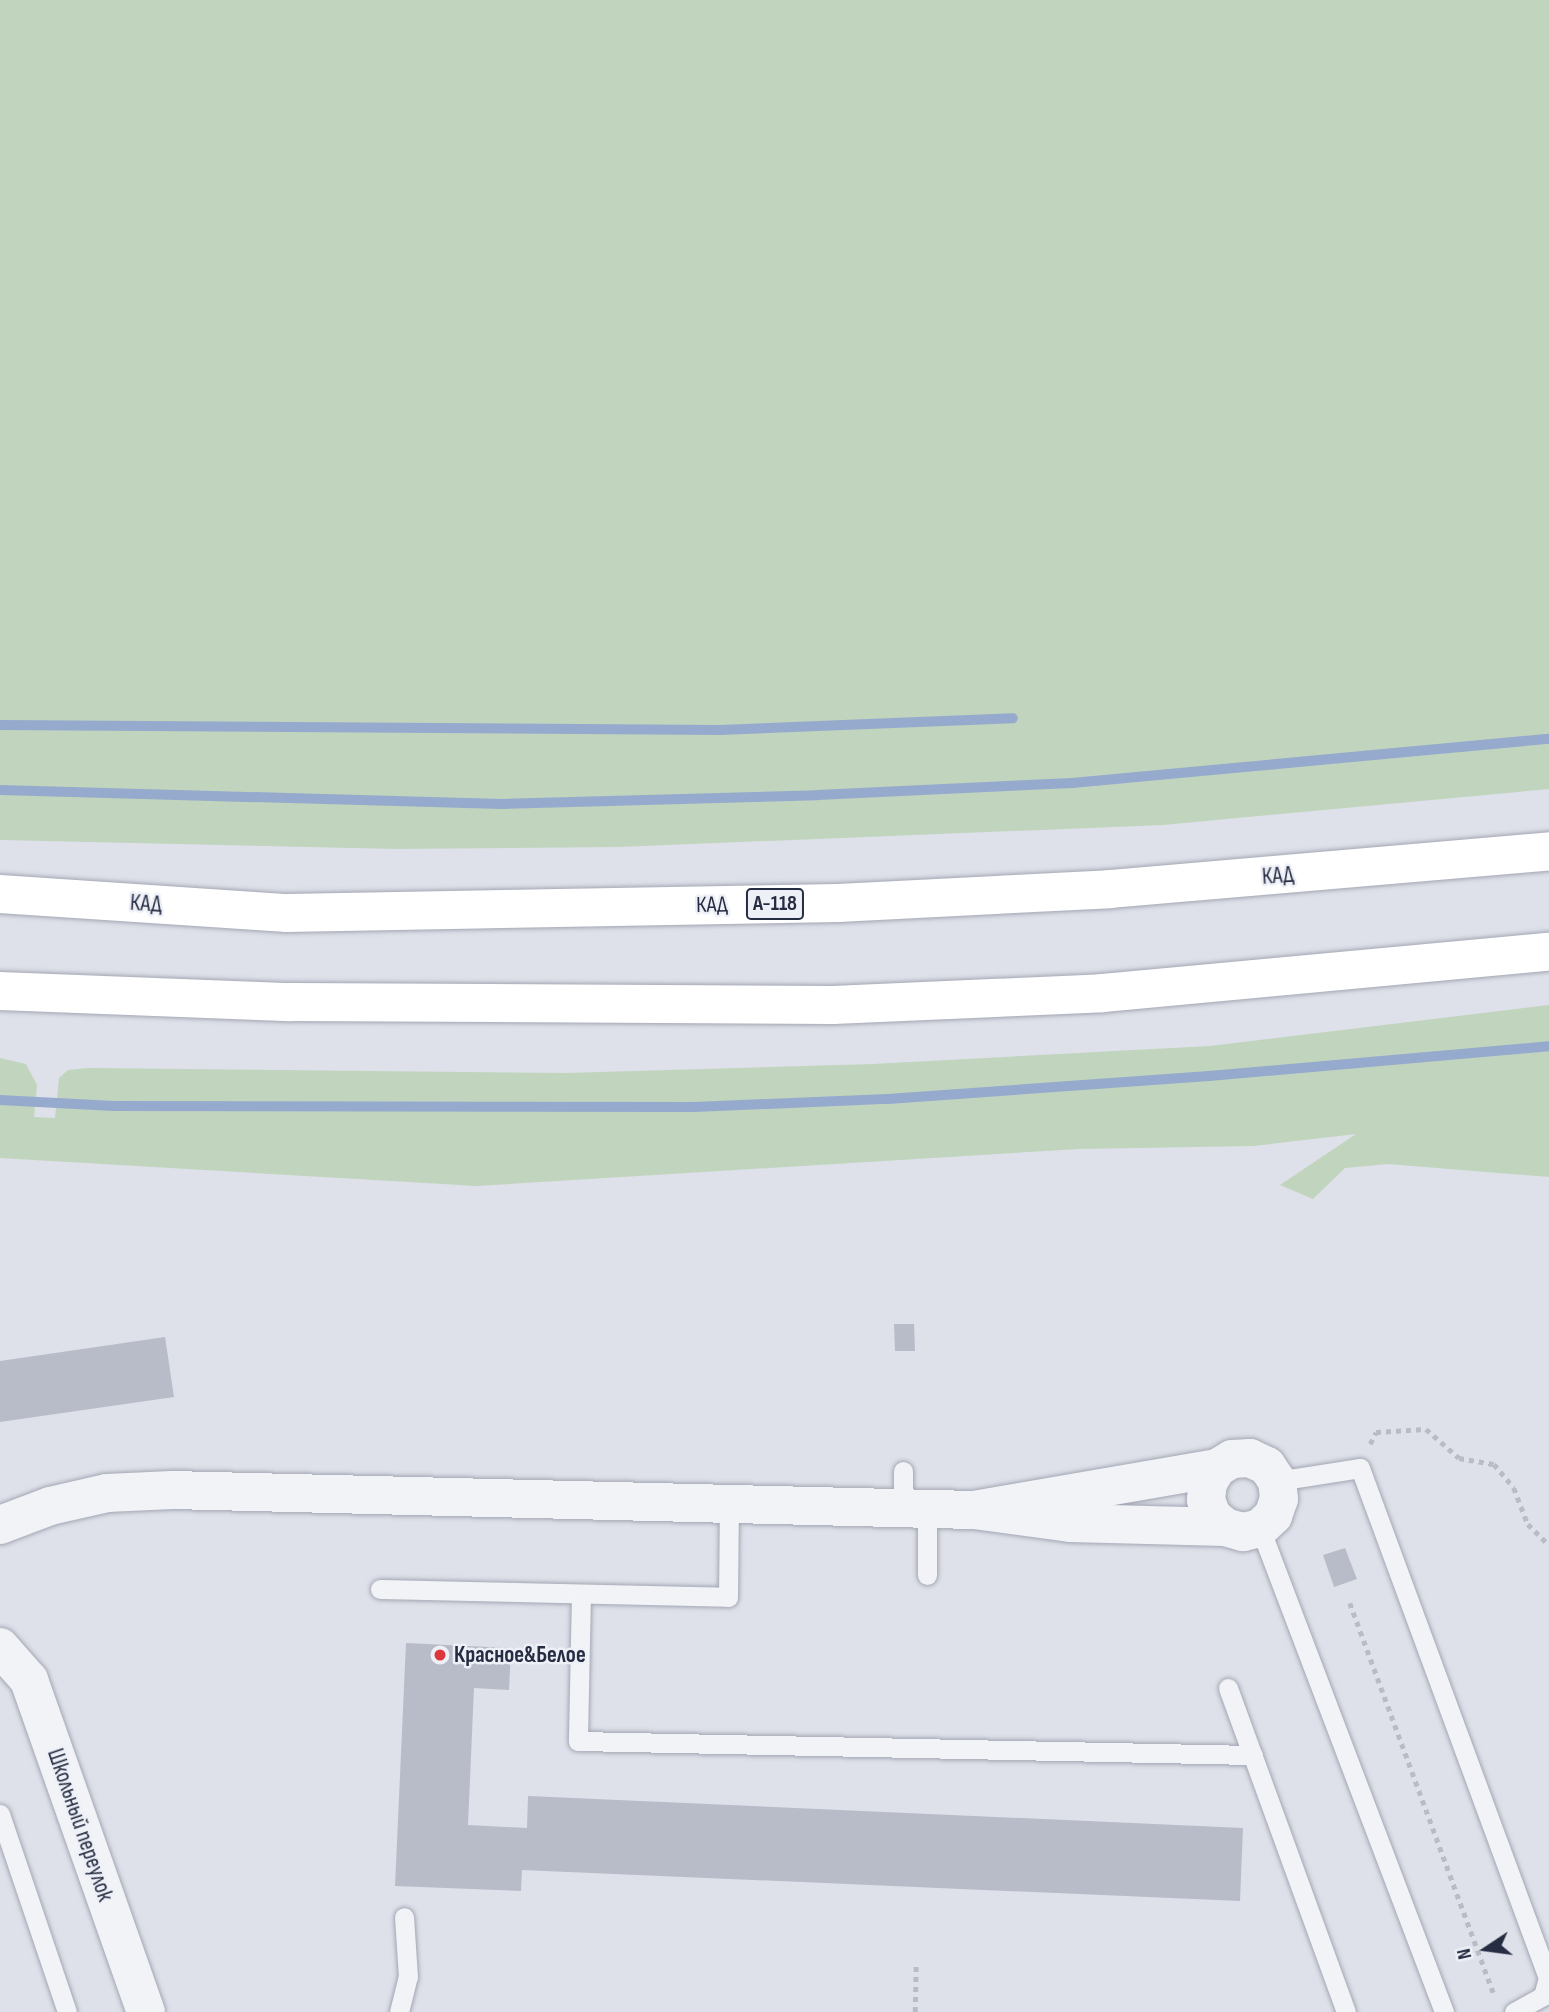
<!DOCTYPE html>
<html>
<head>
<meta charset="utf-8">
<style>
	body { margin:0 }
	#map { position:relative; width:1549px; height:2012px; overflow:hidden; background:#dee1e9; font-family:"Sofia Sans Condensed",sans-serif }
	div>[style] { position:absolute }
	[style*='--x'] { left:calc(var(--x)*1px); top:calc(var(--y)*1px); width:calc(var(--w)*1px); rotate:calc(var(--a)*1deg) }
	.green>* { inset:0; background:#c1d4be }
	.stream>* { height:10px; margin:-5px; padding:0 5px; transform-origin:5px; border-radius:5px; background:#96aacd }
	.building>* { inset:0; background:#b8bcc9 }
	.path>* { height:4.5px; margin-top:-2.25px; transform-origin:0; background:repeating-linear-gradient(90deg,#b8bcc4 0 5px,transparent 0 10px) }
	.roads { filter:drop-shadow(0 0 2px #a3a7b4) drop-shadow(0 0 2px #a3a7b4) }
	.lane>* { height:19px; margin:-9.5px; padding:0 9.5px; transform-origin:9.5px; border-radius:9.5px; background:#f1f3f7 }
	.street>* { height:38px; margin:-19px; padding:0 19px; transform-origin:19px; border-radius:19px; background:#f1f3f7 }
	.highway>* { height:38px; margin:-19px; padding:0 19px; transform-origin:19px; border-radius:19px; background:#fff }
	.dots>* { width:19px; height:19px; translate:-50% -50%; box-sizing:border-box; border:4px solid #eef0f7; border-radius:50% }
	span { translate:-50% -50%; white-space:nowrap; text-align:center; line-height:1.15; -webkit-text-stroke:5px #eef0f7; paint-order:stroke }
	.shield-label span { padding:2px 5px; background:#eef0f7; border:2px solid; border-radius:5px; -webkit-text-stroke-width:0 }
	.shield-label { font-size:21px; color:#262d42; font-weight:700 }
	.street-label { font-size:23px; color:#262d42 }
	.poi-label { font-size:23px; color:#262d42; font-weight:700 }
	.left { translate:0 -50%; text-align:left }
	.north { position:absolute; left:1451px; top:1914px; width:70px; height:70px; -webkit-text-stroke:5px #eef0f7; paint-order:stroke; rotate:257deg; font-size:19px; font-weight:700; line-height:28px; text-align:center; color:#262d42 }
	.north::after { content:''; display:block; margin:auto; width:24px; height:32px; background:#262d42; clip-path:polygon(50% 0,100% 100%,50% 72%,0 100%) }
</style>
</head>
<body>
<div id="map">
	<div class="green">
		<i style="clip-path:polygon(0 0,1549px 0,1549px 789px,1163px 825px,618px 847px,397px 849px,0 840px)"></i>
		<i style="clip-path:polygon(1549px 1005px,1549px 1177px,1388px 1164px,1345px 1168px,1313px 1199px,1280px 1185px,1356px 1134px,1254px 1146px,1079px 1149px,477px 1186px,0 1158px,0 1058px,26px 1064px,37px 1085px,34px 1117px,55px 1118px,59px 1078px,68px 1070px,89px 1068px,566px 1073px,873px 1064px,1210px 1046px)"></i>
	</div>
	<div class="stream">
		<i style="--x:0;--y:725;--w:720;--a:0.4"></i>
		<i style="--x:720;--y:730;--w:293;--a:-2.3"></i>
		<i style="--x:0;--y:790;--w:502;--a:1.6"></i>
		<i style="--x:502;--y:804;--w:315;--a:-1.6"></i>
		<i style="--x:817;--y:795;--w:255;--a:-2.7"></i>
		<i style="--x:1072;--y:783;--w:479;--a:-5.3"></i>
		<i style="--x:0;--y:1100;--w:114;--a:3"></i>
		<i style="--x:114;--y:1106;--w:580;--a:0.1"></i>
		<i style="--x:694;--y:1107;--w:194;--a:-2.4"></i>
		<i style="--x:888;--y:1099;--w:322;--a:-4.1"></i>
		<i style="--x:1209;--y:1076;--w:341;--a:-5"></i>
	</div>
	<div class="building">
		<i style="clip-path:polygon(894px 1324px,914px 1324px,915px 1351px,895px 1351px)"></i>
		<i style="clip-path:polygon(165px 1337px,174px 1397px,0 1422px,0 1361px)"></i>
		<i style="clip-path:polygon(1345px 1548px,1357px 1579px,1334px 1587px,1323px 1555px)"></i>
		<i style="clip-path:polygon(406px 1643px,511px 1648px,509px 1690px,474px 1688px,468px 1825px,527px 1828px,528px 1796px,1243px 1828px,1240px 1901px,522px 1870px,521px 1891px,395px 1886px)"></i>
	</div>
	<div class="path">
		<i style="--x:1370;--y:1444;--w:13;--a:-63"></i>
		<i style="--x:1376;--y:1432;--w:50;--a:-3.4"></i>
		<i style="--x:1426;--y:1429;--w:44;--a:41.3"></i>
		<i style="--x:1459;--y:1458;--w:36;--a:10"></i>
		<i style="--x:1494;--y:1464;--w:31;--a:50"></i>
		<i style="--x:1514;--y:1488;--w:39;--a:69"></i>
		<i style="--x:1528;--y:1524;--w:30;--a:45"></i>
		<i style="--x:1350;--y:1603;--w:418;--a:69.8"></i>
		<i style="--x:915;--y:2012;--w:48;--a:-88.8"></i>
	</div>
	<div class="roads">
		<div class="lane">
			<i style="--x:903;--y:1471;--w:38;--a:90"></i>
			<i style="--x:1277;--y:1481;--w:84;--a:-8.9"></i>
			<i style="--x:1360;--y:1468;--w:544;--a:69.76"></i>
			<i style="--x:1548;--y:1978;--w:19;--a:106"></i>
			<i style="--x:1543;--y:1996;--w:33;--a:151"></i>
			<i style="--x:927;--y:1511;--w:64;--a:90"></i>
			<i style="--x:1260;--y:1528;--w:518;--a:69.18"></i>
			<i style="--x:380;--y:1589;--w:348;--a:1.3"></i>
			<i style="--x:728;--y:1597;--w:91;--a:-89.4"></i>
			<i style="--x:581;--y:1594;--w:147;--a:91.2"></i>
			<i style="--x:578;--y:1741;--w:675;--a:1.19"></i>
			<i style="--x:1228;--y:1688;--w:345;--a:70"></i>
			<i style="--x:0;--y:1814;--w:209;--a:71.3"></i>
			<i style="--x:399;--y:2012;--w:36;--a:-76"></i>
			<i style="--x:408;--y:1977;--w:60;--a:-93.8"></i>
		</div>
		<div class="street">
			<i style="--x:1217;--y:1468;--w:17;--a:121"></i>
			<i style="--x:1208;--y:1483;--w:17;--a:97"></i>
			<i style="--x:1206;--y:1500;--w:17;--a:69"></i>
			<i style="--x:1212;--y:1516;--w:17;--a:40"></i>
			<i style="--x:1225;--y:1527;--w:19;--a:16"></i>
			<i style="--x:1243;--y:1532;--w:17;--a:-13"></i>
			<i style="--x:1260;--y:1528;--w:18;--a:-43"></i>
			<i style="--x:1273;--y:1516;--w:18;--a:-71"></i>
			<i style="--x:1279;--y:1499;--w:18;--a:-96"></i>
			<i style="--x:1277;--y:1481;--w:18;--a:-124"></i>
			<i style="--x:1267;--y:1466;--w:19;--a:-155"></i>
			<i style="--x:1250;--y:1458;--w:18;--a:177"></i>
			<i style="--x:1232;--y:1459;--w:17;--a:149"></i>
			<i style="--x:1217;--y:1468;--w:247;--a:170.2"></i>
			<i style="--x:974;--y:1510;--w:97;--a:7.7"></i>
			<i style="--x:1070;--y:1523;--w:155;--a:1.5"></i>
			<i style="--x:0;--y:1525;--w:53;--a:-20.8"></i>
			<i style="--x:50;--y:1506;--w:58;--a:-12.8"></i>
			<i style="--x:107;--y:1493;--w:65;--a:-2.6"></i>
			<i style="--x:172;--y:1490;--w:802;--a:1.43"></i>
			<i style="--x:0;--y:1647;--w:44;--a:48.7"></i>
			<i style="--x:29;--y:1680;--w:352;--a:70.6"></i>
		</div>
		<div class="highway">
			<i style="--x:0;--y:894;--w:288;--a:3.8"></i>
			<i style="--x:287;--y:913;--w:551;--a:-1.04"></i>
			<i style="--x:838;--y:903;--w:272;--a:-2.9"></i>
			<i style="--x:1110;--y:889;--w:441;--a:-4.9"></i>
			<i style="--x:0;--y:991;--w:291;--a:2.2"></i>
			<i style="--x:291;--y:1002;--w:542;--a:0.32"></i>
			<i style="--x:833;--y:1005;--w:270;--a:-2.5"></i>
			<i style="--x:1103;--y:993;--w:448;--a:-5.3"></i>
		</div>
	</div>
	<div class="dots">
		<i style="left:440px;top:1655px;background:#db373c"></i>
	</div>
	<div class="shield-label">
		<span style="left:775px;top:904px">А-118</span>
	</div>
	<div class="street-label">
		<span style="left:1278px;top:876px;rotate:-4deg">КАД</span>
		<span style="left:146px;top:904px;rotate:4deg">КАД</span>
		<span style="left:712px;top:905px;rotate:-1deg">КАД</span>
		<span style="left:80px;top:1825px;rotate:71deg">Школьный переулок</span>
	</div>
	<div class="poi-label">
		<span class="left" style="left:454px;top:1655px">Красное&amp;Белое</span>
	</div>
	<div class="north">N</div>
</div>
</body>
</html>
